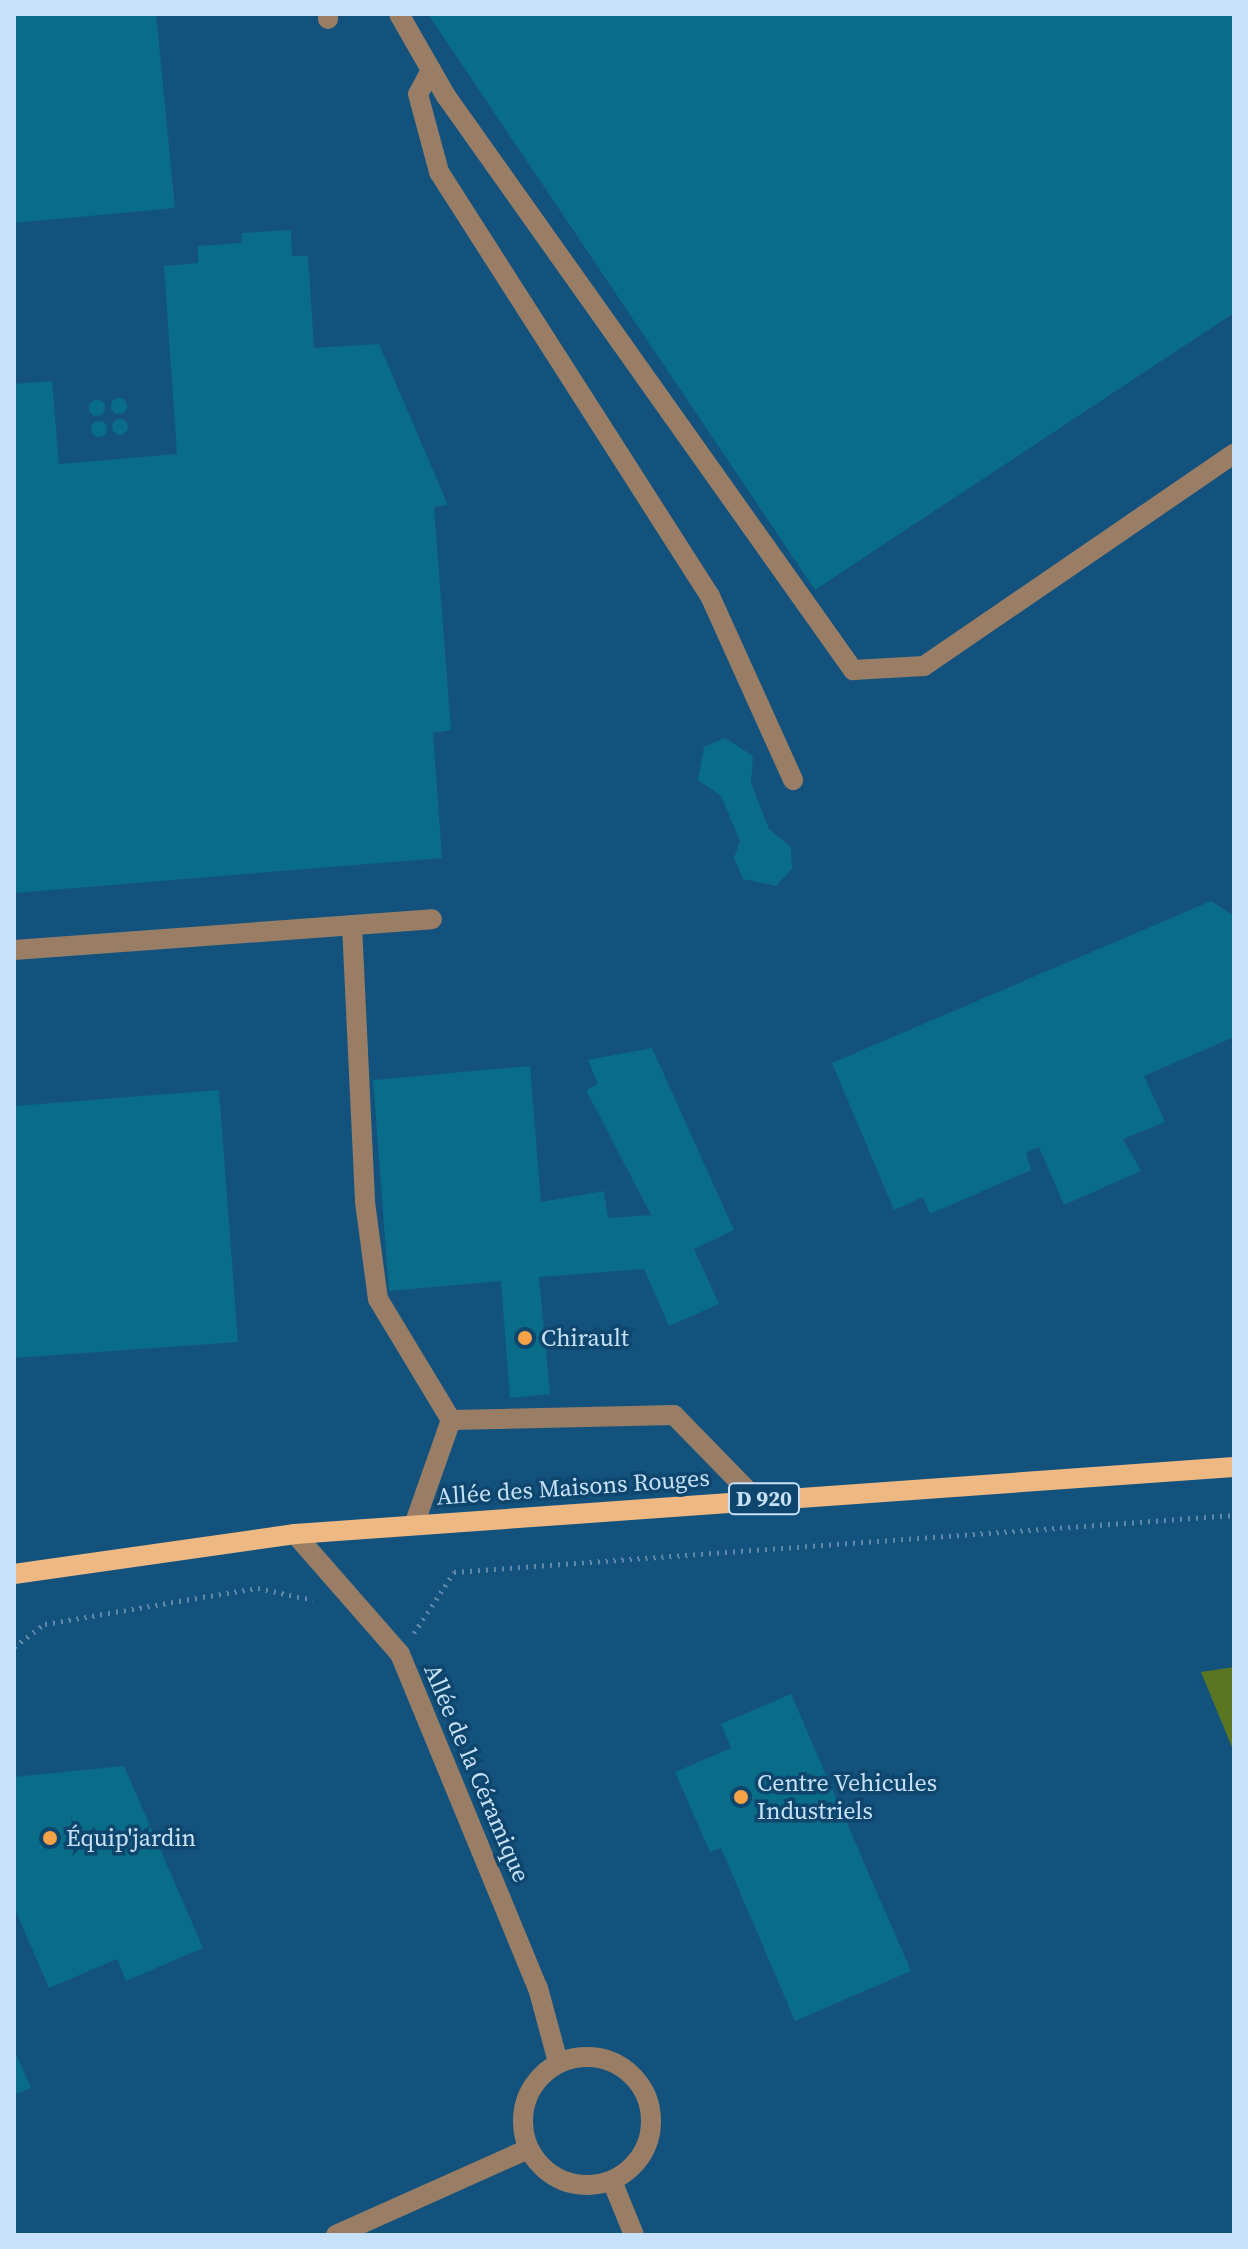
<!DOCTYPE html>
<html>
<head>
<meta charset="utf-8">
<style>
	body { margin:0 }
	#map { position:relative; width:1248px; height:2249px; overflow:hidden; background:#0e466d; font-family:"Source Serif 4",serif }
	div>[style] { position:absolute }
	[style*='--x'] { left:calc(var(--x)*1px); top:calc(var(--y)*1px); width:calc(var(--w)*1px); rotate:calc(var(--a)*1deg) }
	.built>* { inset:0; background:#14527e }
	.forest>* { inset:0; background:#5b7621 }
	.building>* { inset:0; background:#096c88 }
	.round { border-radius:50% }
	.path>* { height:5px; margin-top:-2.5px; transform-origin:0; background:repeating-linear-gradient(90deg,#5e89a9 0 2px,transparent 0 8px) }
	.minor>* { height:20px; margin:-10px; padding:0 10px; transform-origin:10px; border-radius:10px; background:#997e65 }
	.minor>.ring { margin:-10px; padding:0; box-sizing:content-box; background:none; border:20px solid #997e65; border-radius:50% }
	.major>* { height:20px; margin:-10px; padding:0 10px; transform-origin:10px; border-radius:10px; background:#eeb883 }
	.dots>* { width:22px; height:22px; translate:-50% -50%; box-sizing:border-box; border:4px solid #0e466d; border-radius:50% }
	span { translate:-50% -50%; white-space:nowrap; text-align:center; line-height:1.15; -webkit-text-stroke:7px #0e466d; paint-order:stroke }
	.shield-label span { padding:2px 6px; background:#0e466d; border:2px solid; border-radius:6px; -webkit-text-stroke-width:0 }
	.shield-label { font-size:22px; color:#c6e1f8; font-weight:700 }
	.poi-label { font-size:24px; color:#c6e1f8 }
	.left { translate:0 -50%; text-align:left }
	.street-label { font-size:24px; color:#c6e1f8 }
	.frame { position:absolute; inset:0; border:16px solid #c6e1f8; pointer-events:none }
</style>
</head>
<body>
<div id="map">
	<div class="built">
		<i style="clip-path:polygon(14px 14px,1234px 14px,1234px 2235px,14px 2235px)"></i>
	</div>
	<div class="forest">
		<i style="clip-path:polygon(1234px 1667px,1234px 1752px,1201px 1672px)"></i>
	</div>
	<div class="building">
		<i style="clip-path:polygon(14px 14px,156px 14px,175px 208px,14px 223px)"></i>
		<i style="clip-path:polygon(428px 14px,1234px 14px,1234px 313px,815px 590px)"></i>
		<i style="clip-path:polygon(291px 230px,292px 256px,308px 256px,314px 348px,379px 344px,448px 505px,434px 507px,451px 730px,433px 733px,442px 858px,14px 893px,14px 384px,52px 381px,59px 464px,177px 454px,164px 266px,198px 263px,198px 246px,241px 243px,242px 233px)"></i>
		<i class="round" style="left:111px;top:398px;width:16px;height:16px"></i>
		<i class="round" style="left:89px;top:400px;width:16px;height:16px"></i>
		<i class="round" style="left:112px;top:419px;width:16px;height:16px"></i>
		<i class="round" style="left:91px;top:421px;width:16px;height:16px"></i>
		<i style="clip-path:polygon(725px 738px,753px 756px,751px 783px,769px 829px,791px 847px,792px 869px,776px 886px,743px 879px,734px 858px,740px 841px,721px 796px,698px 780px,704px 747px)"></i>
		<i style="clip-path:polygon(1211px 901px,1234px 916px,1234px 1037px,1144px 1076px,1165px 1122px,1123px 1139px,1141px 1171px,1064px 1205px,1039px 1147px,1026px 1153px,1031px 1170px,930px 1214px,923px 1197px,894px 1210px,832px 1063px)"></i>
		<i style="clip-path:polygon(652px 1048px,734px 1230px,694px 1249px,719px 1304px,669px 1326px,644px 1269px,539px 1277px,550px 1394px,510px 1398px,501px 1281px,389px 1291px,373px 1080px,530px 1066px,541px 1202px,604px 1191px,608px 1218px,651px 1215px,586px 1090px,598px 1084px,588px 1060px)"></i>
		<i style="clip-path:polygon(219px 1090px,238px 1342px,14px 1358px,14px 1106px)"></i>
		<i style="clip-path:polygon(791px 1694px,911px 1971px,795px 2021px,721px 1848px,710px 1852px,675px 1772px,731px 1748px,721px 1724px)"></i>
		<i style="clip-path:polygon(124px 1766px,203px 1948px,126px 1981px,117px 1959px,49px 1988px,14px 1907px,14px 1777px)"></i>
		<i style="clip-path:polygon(14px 2049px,31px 2088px,14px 2095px)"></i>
	</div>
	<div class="path">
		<i style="--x:414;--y:1633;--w:73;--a:-56.7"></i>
		<i style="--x:454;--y:1572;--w:782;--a:-4.18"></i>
		<i style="--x:14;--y:1647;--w:39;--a:-37"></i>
		<i style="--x:45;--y:1624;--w:160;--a:-9.7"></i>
		<i style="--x:203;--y:1597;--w:56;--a:-9.3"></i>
		<i style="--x:258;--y:1588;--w:56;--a:12.3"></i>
	</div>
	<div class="minor">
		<i style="--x:399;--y:14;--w:95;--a:60.2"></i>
		<i style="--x:446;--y:96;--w:704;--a:54.66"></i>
		<i style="--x:853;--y:670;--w:71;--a:-3.2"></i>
		<i style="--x:924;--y:666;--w:376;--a:-34.4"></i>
		<i style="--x:328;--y:19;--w:5;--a:-90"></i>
		<i style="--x:431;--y:70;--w:27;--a:118"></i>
		<i style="--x:418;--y:94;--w:81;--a:74.9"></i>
		<i style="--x:439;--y:172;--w:503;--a:57.42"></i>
		<i style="--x:710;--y:596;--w:202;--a:65.7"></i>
		<i style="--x:352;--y:925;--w:277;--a:87.3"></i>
		<i style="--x:365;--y:1202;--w:98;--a:82.4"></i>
		<i style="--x:378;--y:1299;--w:141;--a:58.9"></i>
		<i style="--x:14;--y:950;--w:419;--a:-4.2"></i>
		<i style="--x:414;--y:1525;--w:111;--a:-70.6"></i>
		<i style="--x:451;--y:1420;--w:223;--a:-1.3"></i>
		<i style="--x:674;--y:1415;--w:119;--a:45.7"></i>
		<i style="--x:295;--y:1534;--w:159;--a:48.8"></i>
		<i style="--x:400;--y:1654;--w:361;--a:67.6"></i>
		<i style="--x:538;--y:1988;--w:77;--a:74.9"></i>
		<i class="ring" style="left:523px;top:2057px;width:108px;height:108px"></i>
		<i style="--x:612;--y:2181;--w:58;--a:67.8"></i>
		<i style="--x:336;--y:2235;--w:210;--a:-24.1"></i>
	</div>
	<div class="major">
		<i style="--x:14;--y:1574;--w:284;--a:-8.1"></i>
		<i style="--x:295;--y:1534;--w:941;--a:-4.08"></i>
	</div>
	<div class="dots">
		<i style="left:525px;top:1338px;background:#f6a246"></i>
		<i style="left:741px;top:1797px;background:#f6a246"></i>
		<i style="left:50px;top:1838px;background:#f6a246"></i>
	</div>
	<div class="shield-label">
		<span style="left:764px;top:1499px">D 920</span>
	</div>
	<div class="poi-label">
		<span class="left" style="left:541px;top:1338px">Chirault</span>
		<span class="left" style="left:757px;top:1797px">Centre Vehicules<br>Industriels</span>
		<span class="left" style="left:66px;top:1838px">Équip'jardin</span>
	</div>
	<div class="street-label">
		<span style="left:573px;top:1487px;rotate:-4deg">Allée des Maisons Rouges</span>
		<span style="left:477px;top:1773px;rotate:67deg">Allée de la Céramique</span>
	</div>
	<div class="frame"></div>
</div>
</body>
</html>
